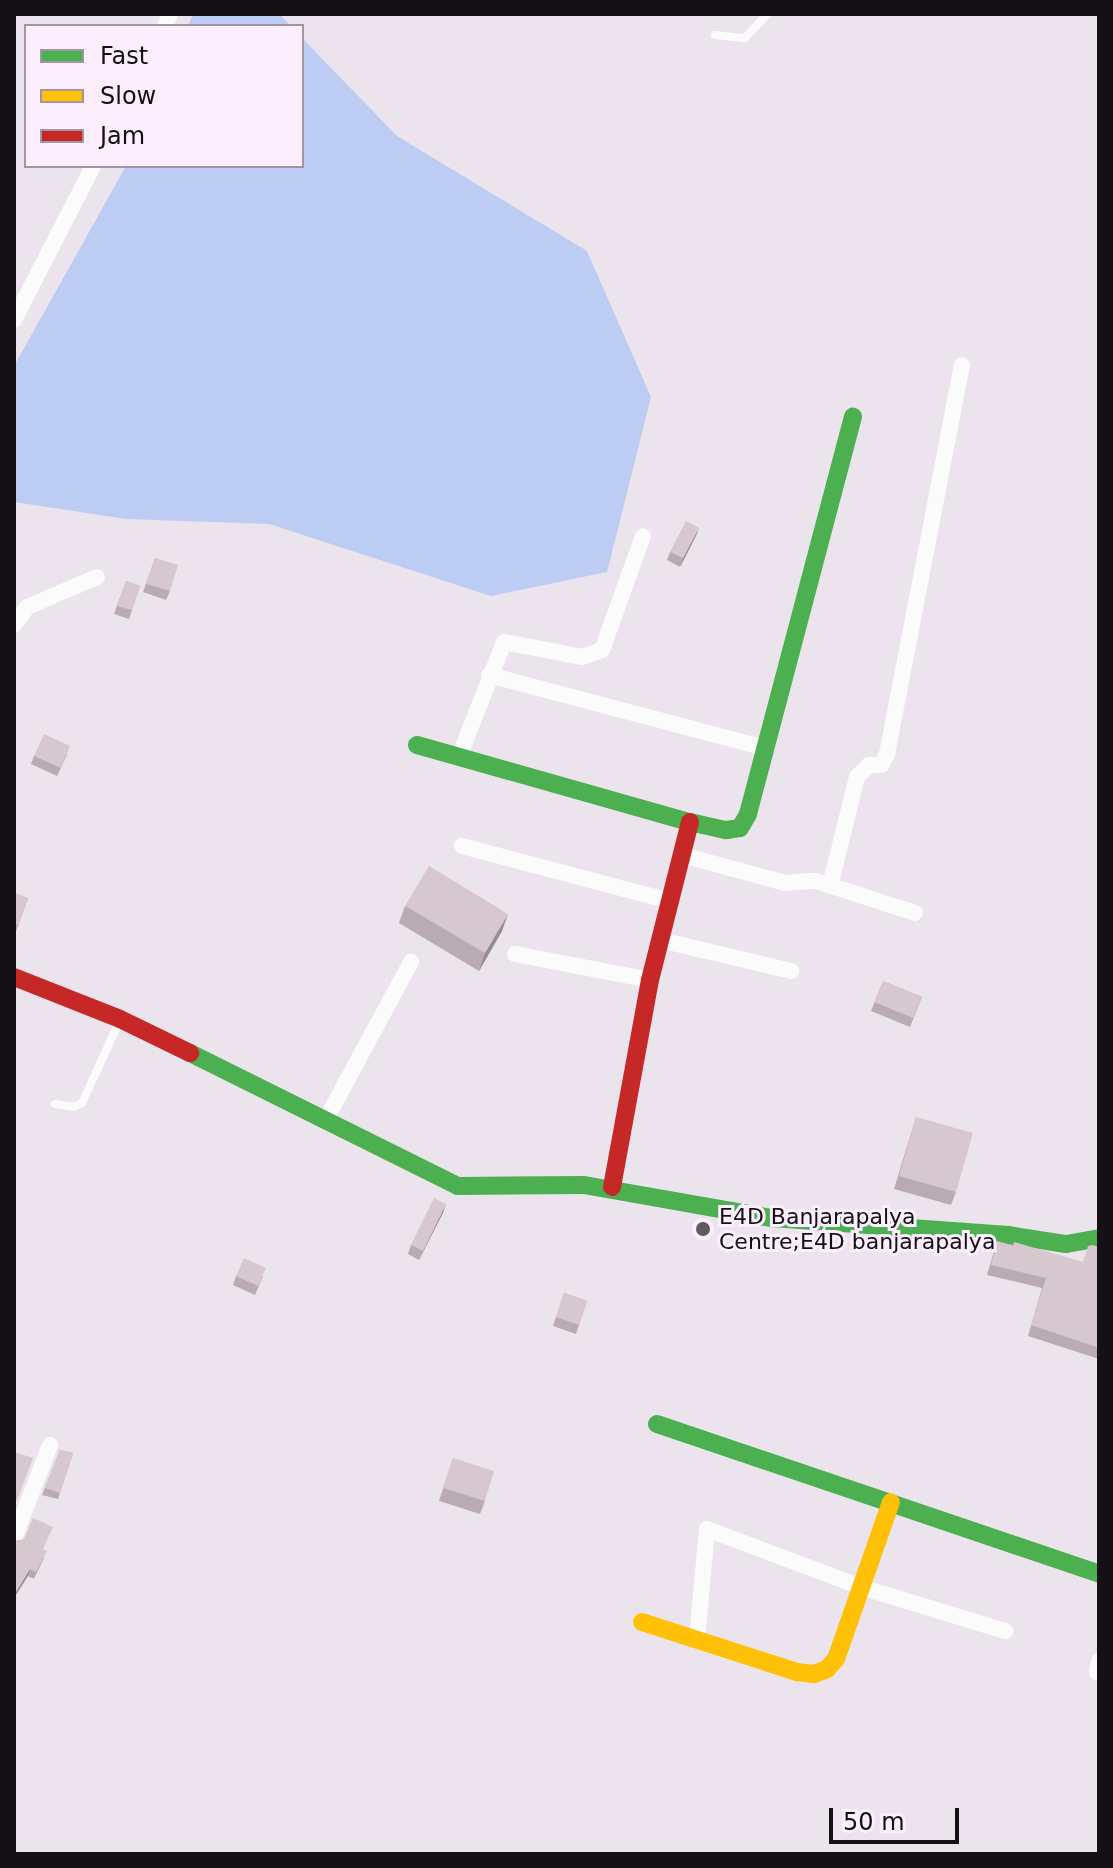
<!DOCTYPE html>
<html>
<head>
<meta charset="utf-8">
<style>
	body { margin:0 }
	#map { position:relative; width:1113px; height:1868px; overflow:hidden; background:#ece4ec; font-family:"DejaVu Sans",sans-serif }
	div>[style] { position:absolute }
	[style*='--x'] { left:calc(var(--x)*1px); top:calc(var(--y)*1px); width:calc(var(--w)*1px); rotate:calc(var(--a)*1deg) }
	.water>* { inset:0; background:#bdccf3 }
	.lane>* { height:8px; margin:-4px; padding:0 4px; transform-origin:4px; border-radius:4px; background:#fcfbfc }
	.street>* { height:16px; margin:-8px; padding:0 8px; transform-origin:8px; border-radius:8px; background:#fcfbfc }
	.fast>* { height:18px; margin:-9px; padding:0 9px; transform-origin:9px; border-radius:9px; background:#4caf50 }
	.slow>* { height:18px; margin:-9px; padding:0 9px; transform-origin:9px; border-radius:9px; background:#ffc107 }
	.jam>* { height:18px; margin:-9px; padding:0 9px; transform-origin:9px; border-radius:9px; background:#c62828 }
	.wall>* { inset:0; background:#b9abb2 }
	.shaded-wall>* { inset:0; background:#968b91 }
	.building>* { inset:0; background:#d7c7cf }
	.dots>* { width:22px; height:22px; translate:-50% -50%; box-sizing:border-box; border:4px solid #fdeefd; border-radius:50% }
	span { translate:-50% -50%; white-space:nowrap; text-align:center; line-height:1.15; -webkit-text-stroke:6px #fdeefd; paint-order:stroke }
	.poi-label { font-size:22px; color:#151015 }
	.left { translate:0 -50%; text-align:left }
	.frame { position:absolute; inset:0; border:16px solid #151015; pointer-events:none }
	.legend { position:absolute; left:24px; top:24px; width:280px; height:144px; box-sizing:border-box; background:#fdeefd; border:2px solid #a095a0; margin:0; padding:10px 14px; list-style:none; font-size:24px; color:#151015 }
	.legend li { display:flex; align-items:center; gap:16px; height:40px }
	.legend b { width:40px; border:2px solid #a095a0 }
	.scale { position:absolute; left:829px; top:1808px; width:130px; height:36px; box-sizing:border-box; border:4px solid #151015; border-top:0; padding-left:10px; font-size:24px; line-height:28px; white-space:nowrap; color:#151015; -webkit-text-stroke:6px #fdeefd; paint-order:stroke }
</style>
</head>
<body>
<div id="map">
	<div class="water">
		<i style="clip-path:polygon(193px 14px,279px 14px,291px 26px,188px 26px)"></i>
		<i style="clip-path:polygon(302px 38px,397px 136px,587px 251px,651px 397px,607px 572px,491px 596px,269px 524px,126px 519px,14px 502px,14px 366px,126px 166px,302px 166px)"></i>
	</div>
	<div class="lane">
		<i style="--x:715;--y:35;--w:30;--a:6"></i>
		<i style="--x:745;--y:38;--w:33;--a:-47"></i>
		<i style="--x:55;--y:1104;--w:19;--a:9"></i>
		<i style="--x:74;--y:1107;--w:9;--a:-27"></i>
		<i style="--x:82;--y:1103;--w:91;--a:-65.4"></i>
	</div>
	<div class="street">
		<i style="--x:165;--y:26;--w:13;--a:-67"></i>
		<i style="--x:14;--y:320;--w:173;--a:-62.8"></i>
		<i style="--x:14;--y:625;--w:22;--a:-54"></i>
		<i style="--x:27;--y:607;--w:76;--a:-23.2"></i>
		<i style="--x:489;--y:675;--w:286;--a:14.8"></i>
		<i style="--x:459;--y:757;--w:123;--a:-68.6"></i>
		<i style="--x:504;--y:642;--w:79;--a:10.9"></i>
		<i style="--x:582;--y:657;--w:21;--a:-19"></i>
		<i style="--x:602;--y:650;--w:121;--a:-70.2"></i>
		<i style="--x:462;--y:846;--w:215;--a:14.8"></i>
		<i style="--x:682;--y:855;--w:107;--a:15.2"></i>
		<i style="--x:785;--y:883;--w:31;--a:-4"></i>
		<i style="--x:816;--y:881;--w:104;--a:17.9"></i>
		<i style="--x:830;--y:886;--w:112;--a:-76.1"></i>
		<i style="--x:857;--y:777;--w:17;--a:-45"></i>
		<i style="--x:869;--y:765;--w:12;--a:0"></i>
		<i style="--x:881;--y:765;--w:13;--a:-61"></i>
		<i style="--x:887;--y:754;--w:396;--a:-79.1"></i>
		<i style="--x:660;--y:940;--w:135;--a:13.3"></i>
		<i style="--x:515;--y:954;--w:137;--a:10.9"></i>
		<i style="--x:325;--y:1121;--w:181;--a:-61.6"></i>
		<i style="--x:14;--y:1538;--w:100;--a:-68.8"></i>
		<i style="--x:697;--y:1640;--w:111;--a:-84.9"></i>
		<i style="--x:707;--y:1529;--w:165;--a:20.6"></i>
		<i style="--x:861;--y:1587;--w:151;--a:17"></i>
		<i style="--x:1097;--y:1672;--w:11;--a:-80"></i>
	</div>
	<div class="fast">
		<i style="--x:417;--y:745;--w:284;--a:15.8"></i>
		<i style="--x:690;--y:822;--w:37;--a:13"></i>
		<i style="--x:726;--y:830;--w:14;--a:-8"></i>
		<i style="--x:740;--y:828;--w:16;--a:-60"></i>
		<i style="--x:748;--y:814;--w:411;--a:-75.2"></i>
		<i style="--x:190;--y:1053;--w:299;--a:26.4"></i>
		<i style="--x:458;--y:1186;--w:126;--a:-0.5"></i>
		<i style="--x:584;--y:1185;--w:191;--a:10"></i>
		<i style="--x:772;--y:1218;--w:237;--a:4.1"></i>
		<i style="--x:1008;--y:1235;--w:59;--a:8.8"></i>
		<i style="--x:1066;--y:1244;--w:34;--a:-10"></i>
		<i style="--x:657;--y:1424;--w:467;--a:18.7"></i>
	</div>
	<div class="slow">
		<i style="--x:642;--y:1622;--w:163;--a:17.9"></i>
		<i style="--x:797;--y:1672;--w:17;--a:7"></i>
		<i style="--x:814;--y:1674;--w:14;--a:-21"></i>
		<i style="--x:827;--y:1669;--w:13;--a:-48"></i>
		<i style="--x:836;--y:1659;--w:166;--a:-70.7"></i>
	</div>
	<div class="jam">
		<i style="--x:14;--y:977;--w:114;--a:21.6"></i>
		<i style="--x:120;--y:1019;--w:78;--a:25.9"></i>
		<i style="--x:612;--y:1187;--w:210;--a:-79.6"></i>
		<i style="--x:650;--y:980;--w:163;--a:-75.8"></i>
	</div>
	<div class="wall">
		<i style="clip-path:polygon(699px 528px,680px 567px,667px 560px,670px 552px)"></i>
		<i style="clip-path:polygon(155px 558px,170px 591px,166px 600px,143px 592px)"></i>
		<i style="clip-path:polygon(126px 581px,140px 586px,129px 619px,114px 614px)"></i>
		<i style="clip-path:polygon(67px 755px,57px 776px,31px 764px,34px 756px)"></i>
		<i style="clip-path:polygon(14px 893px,28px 898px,15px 934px,14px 933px)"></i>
		<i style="clip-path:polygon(405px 906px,502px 931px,479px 971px,399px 923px)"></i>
		<i style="clip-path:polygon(883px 981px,922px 997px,910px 1027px,871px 1011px)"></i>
		<i style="clip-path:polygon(916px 1117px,956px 1192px,951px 1205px,894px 1189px)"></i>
		<i style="clip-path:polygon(446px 1204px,419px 1260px,408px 1254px,411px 1245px)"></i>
		<i style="clip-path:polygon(997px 1241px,1083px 1262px,1099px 1247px,1099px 1359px,1028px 1336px,1042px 1288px,987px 1275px)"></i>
		<i style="clip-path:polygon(236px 1276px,263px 1276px,255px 1295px,233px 1285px)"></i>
		<i style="clip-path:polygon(564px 1293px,587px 1301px,576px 1334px,553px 1326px)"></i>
		<i style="clip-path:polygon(60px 1450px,73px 1453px,58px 1499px,42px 1495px)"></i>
		<i style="clip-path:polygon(453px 1458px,485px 1501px,480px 1514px,439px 1501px)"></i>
		<i style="clip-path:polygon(14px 1541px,43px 1549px,44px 1558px,34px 1579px,28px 1576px)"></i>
	</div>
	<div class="shaded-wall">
		<i style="clip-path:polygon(699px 528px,696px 536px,680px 567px,683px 558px)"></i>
		<i style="clip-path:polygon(508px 914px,502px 931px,479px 971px,485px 953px)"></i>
		<i style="clip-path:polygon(446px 1204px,443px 1213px,419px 1260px,423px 1251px)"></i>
		<i style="clip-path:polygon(30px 1569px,28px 1576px,14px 1598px,14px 1595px)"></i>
	</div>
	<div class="building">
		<i style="clip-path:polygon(686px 521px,699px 528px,683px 558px,670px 552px)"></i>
		<i style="clip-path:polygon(155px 558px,178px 565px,170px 591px,146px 584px)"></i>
		<i style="clip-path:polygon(126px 581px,140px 586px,132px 610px,117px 606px)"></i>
		<i style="clip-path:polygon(44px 734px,70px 746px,61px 768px,34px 756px)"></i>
		<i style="clip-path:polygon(429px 866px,508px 914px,485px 953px,405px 906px)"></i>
		<i style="clip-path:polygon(14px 893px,28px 898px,18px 925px,14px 924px)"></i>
		<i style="clip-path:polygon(883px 981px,922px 997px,913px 1018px,874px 1002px)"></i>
		<i style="clip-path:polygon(916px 1117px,973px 1133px,956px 1192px,899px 1176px)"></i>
		<i style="clip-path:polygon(434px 1198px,446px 1204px,423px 1251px,411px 1245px)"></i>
		<i style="clip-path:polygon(997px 1241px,1013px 1246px,1014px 1242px,1083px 1262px,1088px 1246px,1093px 1245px,1099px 1247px,1099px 1348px,1031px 1325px,1046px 1278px,991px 1265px)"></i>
		<i style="clip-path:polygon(244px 1258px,266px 1268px,258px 1286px,236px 1276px)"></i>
		<i style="clip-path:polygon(564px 1293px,587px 1301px,579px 1325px,556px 1317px)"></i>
		<i style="clip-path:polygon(60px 1450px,73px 1453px,60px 1493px,45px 1488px)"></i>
		<i style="clip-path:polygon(14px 1452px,33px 1458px,17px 1500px,14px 1499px)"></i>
		<i style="clip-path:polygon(453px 1458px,494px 1471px,485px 1501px,443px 1488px)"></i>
		<i style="clip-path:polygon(33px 1518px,53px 1527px,43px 1549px,47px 1551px,36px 1572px,30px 1569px,14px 1595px,14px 1541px,24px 1539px)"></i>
	</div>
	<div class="dots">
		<i style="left:703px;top:1229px;background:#605a60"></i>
	</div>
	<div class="poi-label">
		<span class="left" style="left:719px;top:1229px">E4D Banjarapalya<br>Centre;E4D banjarapalya</span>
	</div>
	<div class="frame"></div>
	<ul class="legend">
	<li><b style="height:10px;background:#4caf50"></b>Fast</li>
	<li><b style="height:10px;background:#ffc107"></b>Slow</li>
	<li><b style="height:10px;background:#c62828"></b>Jam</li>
	</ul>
	<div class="scale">50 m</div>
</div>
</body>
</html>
